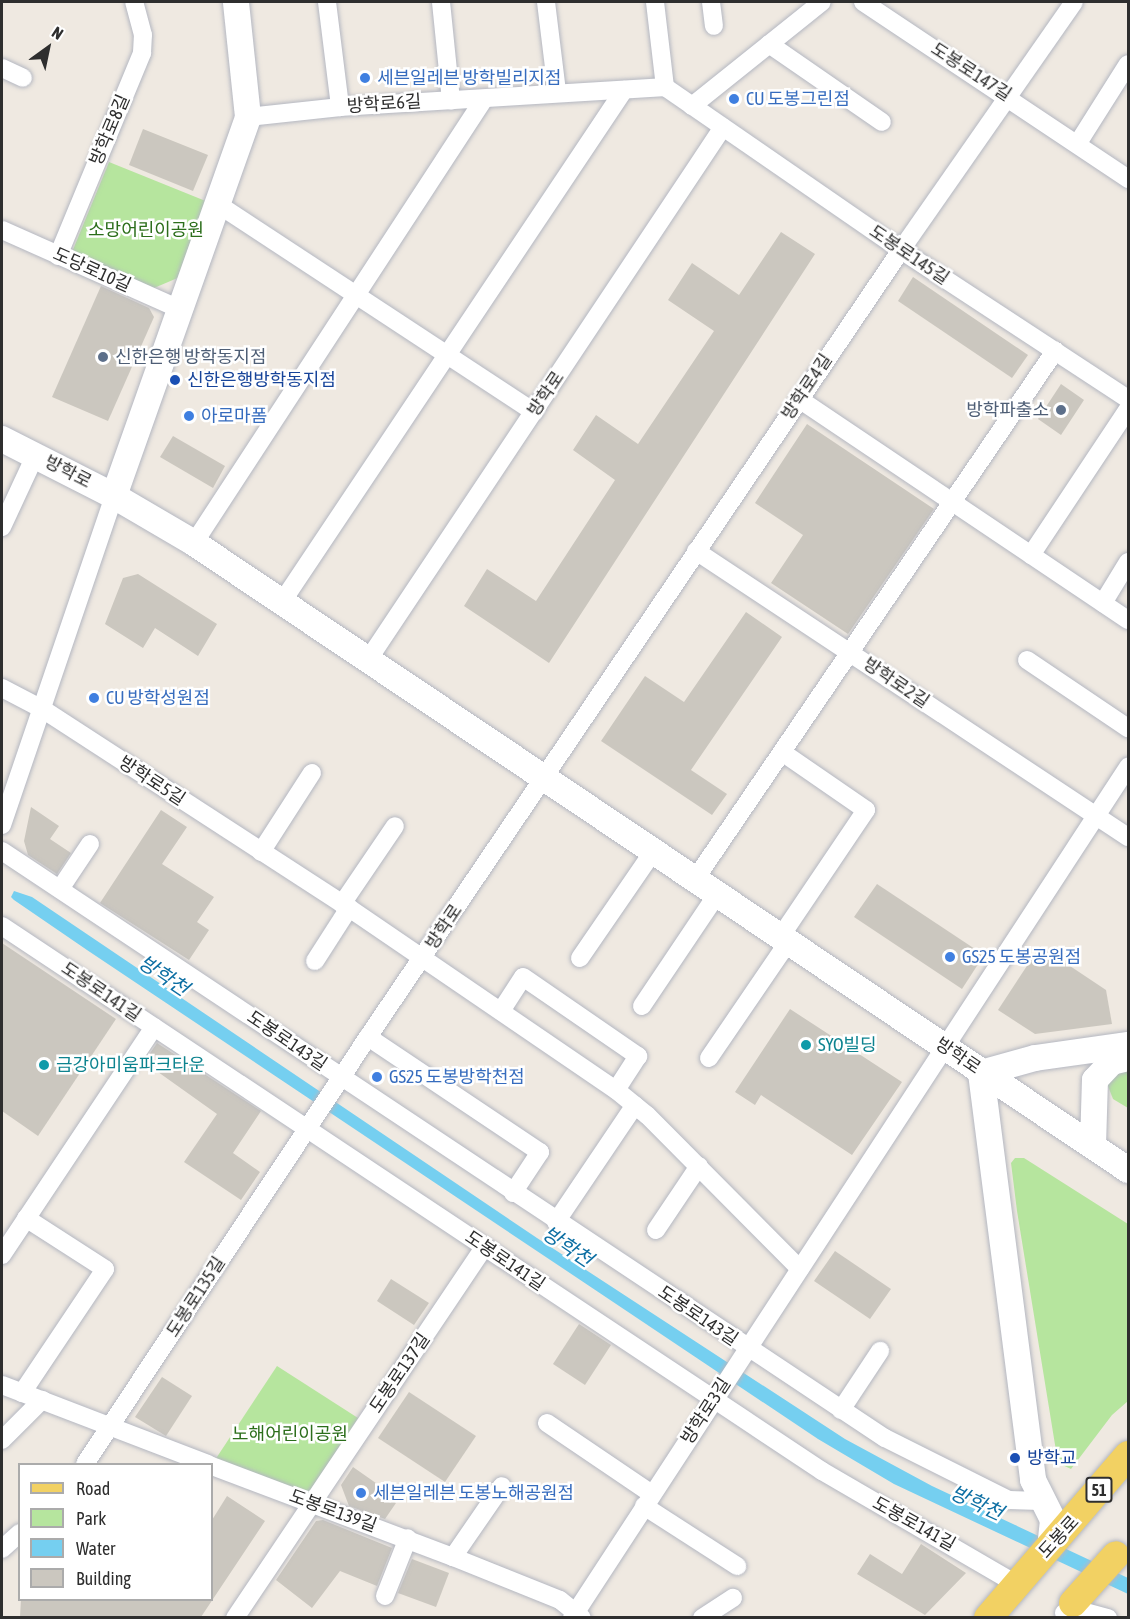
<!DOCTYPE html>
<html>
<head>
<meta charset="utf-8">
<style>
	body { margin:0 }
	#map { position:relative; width:1130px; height:1619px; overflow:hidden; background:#efe9e1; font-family:"Asap Condensed","Noto Sans KR",sans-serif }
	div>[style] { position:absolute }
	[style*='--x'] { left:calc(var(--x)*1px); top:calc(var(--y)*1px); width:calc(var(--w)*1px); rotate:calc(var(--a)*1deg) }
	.green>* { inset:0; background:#b6e59e }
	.water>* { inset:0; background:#75cff0 }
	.building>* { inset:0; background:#cbc7bf }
	.roads { filter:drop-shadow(0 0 2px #b4b7c1) drop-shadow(0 0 2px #b4b7c1) }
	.street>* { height:18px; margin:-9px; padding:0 9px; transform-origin:9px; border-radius:9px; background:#fff }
	.secondary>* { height:26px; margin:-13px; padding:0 13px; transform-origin:13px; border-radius:13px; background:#fff }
	.primary>* { height:28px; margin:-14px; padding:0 14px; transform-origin:14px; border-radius:14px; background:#f2d163 }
	.dots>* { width:16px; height:16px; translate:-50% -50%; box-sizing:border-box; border:3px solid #fff; border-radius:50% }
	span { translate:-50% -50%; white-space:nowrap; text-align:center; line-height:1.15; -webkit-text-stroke:5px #fff; paint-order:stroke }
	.shield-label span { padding:2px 4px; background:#fff; border:2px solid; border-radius:4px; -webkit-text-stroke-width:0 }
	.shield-label { font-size:16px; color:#2e2e2e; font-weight:700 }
	.street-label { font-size:18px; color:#2e2e2e }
	.shop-label { font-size:18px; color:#366cbe }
	.left { translate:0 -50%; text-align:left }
	.park-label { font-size:18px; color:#2c6e1b }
	.service-label { font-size:18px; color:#4e5e75 }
	.right { translate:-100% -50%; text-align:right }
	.transit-label { font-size:18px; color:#164399 }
	.culture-label { font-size:18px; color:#0d838f }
	.water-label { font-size:20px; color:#0d6fa3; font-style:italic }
	.frame { position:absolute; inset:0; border:3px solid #2e2e2e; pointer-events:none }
	.legend { position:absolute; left:18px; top:1463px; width:195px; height:138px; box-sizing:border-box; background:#fff; border:2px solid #ababab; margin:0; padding:8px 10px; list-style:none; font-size:18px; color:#2e2e2e }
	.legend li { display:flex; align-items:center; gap:12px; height:30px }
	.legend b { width:30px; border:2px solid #ababab }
	.north { position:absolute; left:18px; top:18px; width:60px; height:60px; -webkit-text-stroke:4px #fff; paint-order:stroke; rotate:33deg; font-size:16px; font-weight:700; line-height:24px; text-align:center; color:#2e2e2e }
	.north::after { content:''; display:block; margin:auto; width:21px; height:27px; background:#2e2e2e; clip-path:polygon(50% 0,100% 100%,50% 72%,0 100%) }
</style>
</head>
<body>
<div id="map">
	<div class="green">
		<i style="clip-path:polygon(109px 162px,213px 204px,187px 274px,154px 288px,72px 252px)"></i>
		<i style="clip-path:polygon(1128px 1067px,1128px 1108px,1113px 1099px,1106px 1081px,1111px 1074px)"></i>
		<i style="clip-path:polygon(1015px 1158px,1024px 1158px,1128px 1224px,1128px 1401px,1112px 1415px,1071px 1469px,1058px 1463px,1017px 1211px,1011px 1163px)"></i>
		<i style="clip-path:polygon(277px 1366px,358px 1418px,307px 1496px,215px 1460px)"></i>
	</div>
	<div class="water">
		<i style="clip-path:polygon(14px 891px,32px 897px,537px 1238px,845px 1439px,932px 1486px,1128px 1578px,1128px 1594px,894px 1484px,818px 1439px,87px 950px,14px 900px,11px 897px)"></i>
	</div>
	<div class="building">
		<i style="clip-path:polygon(143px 129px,208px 155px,193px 191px,129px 165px)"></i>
		<i style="clip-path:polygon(781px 232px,815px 254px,549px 663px,464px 606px,487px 569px,536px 601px,615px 480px,573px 450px,596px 415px,638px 444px,714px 331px,668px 300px,692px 263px,739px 295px)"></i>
		<i style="clip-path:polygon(913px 277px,1028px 355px,1012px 378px,898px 301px)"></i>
		<i style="clip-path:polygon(101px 286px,149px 308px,154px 317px,108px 421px,52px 397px)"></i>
		<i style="clip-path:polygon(1061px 384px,1084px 400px,1061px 435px,1038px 419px)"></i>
		<i style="clip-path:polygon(807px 424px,934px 509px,848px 634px,771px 583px,803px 535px,755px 503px)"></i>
		<i style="clip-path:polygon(173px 436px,225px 466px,213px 488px,160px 457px)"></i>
		<i style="clip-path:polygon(138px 574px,217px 624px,198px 656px,155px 628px,143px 648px,105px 624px,123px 578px)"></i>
		<i style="clip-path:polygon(746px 612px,782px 637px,691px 770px,727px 794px,712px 815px,601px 741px,645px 676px,684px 702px)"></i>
		<i style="clip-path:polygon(31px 807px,59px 826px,50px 839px,71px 853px,57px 874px,28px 855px,24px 841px)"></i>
		<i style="clip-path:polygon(161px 810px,187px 827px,162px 864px,214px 897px,197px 922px,209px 930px,189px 960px,100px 903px)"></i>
		<i style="clip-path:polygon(877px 884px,984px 955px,962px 989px,854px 917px)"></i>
		<i style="clip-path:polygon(2px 943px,116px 1019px,38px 1136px,2px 1111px)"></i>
		<i style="clip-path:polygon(1040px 946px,1106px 990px,1112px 1024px,1035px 1034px,998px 1010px)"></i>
		<i style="clip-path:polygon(790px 1009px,902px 1082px,852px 1155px,761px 1095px,755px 1105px,735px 1092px)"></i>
		<i style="clip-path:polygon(157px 1043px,261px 1111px,233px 1153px,260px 1172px,241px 1200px,184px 1162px,217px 1114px,144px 1062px)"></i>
		<i style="clip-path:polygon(835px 1251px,891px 1289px,870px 1319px,814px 1281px)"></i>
		<i style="clip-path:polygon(391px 1279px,429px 1303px,414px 1325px,377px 1301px)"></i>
		<i style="clip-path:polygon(579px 1324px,611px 1345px,585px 1385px,553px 1364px)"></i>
		<i style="clip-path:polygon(162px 1377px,192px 1396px,166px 1436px,135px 1417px)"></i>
		<i style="clip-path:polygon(409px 1392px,476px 1436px,445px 1482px,378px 1438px)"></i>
		<i style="clip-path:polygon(353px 1467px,383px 1488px,380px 1493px,396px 1503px,385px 1519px,349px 1506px,341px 1485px)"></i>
		<i style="clip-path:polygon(227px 1496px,265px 1521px,201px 1617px,20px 1617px,21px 1599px,212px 1599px,212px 1520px)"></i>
		<i style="clip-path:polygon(323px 1520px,392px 1548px,377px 1586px,340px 1571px,312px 1608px,276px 1580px,316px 1521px)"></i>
		<i style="clip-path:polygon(921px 1544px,966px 1573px,925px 1615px,857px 1574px,870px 1554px,902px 1574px)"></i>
		<i style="clip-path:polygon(412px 1559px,449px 1573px,436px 1607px,398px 1593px)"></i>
	</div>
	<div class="roads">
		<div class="street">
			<i style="--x:327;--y:2;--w:106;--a:82.9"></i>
			<i style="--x:441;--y:2;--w:99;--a:84.2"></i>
			<i style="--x:546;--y:2;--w:91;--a:83"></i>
			<i style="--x:655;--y:2;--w:86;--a:83.3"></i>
			<i style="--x:665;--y:87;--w:287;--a:34.6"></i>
			<i style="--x:901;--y:250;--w:272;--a:33.3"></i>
			<i style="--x:711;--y:2;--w:24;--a:83"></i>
			<i style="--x:863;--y:2;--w:319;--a:33.7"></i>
			<i style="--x:769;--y:44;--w:137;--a:34.6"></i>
			<i style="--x:2;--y:68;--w:23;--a:25"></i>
			<i style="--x:692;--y:106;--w:166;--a:-38.7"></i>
			<i style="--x:248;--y:117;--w:93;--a:-6.2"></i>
			<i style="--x:340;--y:107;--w:326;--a:-3.5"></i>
			<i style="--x:1078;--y:143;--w:93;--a:-57.7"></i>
			<i style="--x:219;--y:205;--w:377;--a:33.3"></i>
			<i style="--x:2;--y:230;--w:197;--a:24"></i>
			<i style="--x:58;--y:256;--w:220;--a:-67.5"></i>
			<i style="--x:142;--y:53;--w:18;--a:-87"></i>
			<i style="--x:143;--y:35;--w:34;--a:-105"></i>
			<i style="--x:799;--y:399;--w:396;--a:33.9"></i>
			<i style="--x:2;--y:527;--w:78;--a:-65.1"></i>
			<i style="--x:194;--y:543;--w:530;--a:-56.85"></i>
			<i style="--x:696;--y:551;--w:518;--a:33.51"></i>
			<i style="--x:1031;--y:555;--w:175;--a:-56.4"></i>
			<i style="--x:282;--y:602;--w:616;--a:-56.26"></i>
			<i style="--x:1103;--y:603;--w:48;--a:-58.6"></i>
			<i style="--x:368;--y:660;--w:640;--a:-56.33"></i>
			<i style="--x:1027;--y:660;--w:122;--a:34"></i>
			<i style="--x:2;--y:688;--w:47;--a:27.6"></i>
			<i style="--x:44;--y:710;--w:364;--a:33"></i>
			<i style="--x:349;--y:908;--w:323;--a:34.3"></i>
			<i style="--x:616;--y:1090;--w:40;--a:39"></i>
			<i style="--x:647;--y:1115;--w:217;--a:45.2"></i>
			<i style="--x:2;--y:825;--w:348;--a:-71.2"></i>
			<i style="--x:2;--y:851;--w:1060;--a:33.62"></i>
			<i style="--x:885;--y:1438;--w:139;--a:26.6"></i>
			<i style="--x:1009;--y:1500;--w:31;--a:2"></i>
			<i style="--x:261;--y:852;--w:94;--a:-57.2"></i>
			<i style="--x:696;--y:878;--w:638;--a:-55.74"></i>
			<i style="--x:60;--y:889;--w:54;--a:-56.3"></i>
			<i style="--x:342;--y:904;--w:94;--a:-55.8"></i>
			<i style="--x:2;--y:926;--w:985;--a:33.61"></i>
			<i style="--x:822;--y:1471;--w:225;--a:30.2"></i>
			<i style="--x:781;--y:936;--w:152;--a:-56"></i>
			<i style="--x:866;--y:810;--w:102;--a:-145.4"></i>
			<i style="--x:580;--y:958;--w:132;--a:-55.5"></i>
			<i style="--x:315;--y:961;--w:63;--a:-57.3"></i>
			<i style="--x:642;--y:1006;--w:136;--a:-56.1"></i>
			<i style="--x:501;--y:1011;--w:40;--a:-57.1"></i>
			<i style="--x:523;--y:977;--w:140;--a:34.5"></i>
			<i style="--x:638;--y:1056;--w:40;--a:122.9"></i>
			<i style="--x:368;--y:1037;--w:207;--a:33.8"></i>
			<i style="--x:540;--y:1152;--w:49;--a:123.4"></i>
			<i style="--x:709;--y:1058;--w:140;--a:-55.7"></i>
			<i style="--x:556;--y:1222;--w:141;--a:-56"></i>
			<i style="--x:656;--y:1230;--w:77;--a:-56.1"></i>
			<i style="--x:2;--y:1255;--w:274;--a:-56.3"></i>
			<i style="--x:2;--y:1385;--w:221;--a:21"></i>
			<i style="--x:22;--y:1393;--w:149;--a:-56.2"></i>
			<i style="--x:105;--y:1269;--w:94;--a:-147.2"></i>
			<i style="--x:841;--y:1410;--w:71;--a:-56.5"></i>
			<i style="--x:547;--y:1423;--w:127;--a:34.1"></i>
			<i style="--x:2;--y:1440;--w:57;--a:-45"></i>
			<i style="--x:85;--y:1464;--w:512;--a:-56.47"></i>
			<i style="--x:368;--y:1037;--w:951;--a:-55.89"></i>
			<i style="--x:901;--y:250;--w:302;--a:-55.1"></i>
			<i style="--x:212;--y:1466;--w:258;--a:20.7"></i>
			<i style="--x:453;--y:1557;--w:115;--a:21.9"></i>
			<i style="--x:560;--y:1600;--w:28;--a:39"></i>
			<i style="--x:644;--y:1506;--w:111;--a:32.8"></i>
			<i style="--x:2;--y:1549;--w:24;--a:-42"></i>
			<i style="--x:453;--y:1557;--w:86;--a:-55.4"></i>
			<i style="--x:385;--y:1596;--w:62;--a:-68.4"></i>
			<i style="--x:1064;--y:1613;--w:21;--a:-3"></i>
			<i style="--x:1085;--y:1612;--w:24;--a:15"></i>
			<i style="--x:235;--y:1618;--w:446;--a:-56.1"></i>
			<i style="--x:572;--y:1618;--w:1017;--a:-56.84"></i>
			<i style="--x:702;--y:1618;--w:37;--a:-33"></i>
		</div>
		<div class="secondary">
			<i style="--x:2;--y:439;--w:126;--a:27"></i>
			<i style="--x:114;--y:496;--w:93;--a:30.4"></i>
			<i style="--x:194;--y:543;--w:1125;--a:33.87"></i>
			<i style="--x:114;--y:496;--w:402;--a:-70.5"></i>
			<i style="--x:248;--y:117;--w:116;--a:-96"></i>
			<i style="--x:981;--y:1073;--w:410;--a:82.7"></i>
			<i style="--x:1033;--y:1480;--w:45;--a:63.4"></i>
			<i style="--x:1053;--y:1520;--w:27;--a:96"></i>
			<i style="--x:981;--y:1073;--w:56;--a:-15.5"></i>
			<i style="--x:1035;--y:1058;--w:94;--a:-8"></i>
			<i style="--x:1093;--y:1146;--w:66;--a:-88.3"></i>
			<i style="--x:1095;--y:1080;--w:25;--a:-47"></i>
			<i style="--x:1112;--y:1062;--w:16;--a:-14"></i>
		</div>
		<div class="primary">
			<i style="--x:1073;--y:1603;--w:64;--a:-48.1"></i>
			<i style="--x:988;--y:1618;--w:215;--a:-49.3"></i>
		</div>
	</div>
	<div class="dots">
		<i style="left:365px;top:78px;background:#3f7fe0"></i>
		<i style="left:734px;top:99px;background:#3f7fe0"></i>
		<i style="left:103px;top:357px;background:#5c6f8a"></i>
		<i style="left:175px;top:380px;background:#1a4fb4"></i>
		<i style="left:1061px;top:410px;background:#5c6f8a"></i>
		<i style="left:189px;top:416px;background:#3f7fe0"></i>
		<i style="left:94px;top:698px;background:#3f7fe0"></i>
		<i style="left:950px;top:957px;background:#3f7fe0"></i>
		<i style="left:806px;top:1045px;background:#0f9aa8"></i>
		<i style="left:44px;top:1065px;background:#0f9aa8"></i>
		<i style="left:377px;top:1077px;background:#3f7fe0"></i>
		<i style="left:1015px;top:1458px;background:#1a4fb4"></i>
		<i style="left:361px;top:1493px;background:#3f7fe0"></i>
	</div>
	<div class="shield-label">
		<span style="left:1099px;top:1490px">51</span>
	</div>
	<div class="street-label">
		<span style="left:971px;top:72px;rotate:33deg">도봉로147길</span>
		<span style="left:384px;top:104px;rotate:-4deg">방학로6길</span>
		<span style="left:110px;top:130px;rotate:-67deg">방학로8길</span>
		<span style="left:909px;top:255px;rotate:34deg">도봉로145길</span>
		<span style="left:92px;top:270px;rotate:24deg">도당로10길</span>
		<span style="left:807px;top:387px;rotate:-56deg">방학로4길</span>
		<span style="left:546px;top:394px;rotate:-56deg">방학로</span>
		<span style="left:68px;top:472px;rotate:27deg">방학로</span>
		<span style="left:896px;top:683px;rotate:34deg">방학로2길</span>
		<span style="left:152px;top:781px;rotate:33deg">방학로5길</span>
		<span style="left:444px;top:927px;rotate:-56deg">방학로</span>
		<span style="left:101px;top:992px;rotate:34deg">도봉로141길</span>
		<span style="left:287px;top:1041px;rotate:34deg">도봉로143길</span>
		<span style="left:958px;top:1056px;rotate:34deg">방학로</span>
		<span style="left:505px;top:1261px;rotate:34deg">도봉로141길</span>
		<span style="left:196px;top:1297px;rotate:-57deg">도봉로135길</span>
		<span style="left:698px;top:1316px;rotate:34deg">도봉로143길</span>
		<span style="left:400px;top:1373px;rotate:-56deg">도봉로137길</span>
		<span style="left:706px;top:1411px;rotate:-57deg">방학로3길</span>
		<span style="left:333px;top:1511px;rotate:20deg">도봉로139길</span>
		<span style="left:914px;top:1524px;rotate:29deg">도봉로141길</span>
		<span style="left:1059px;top:1537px;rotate:-48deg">도봉로</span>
	</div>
	<div class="shop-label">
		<span class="left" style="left:377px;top:78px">세븐일레븐 방학빌리지점</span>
		<span class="left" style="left:746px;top:99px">CU 도봉그린점</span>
		<span class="left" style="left:201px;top:416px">아로마폼</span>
		<span class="left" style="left:106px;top:698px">CU 방학성원점</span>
		<span class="left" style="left:962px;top:957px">GS25 도봉공원점</span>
		<span class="left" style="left:389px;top:1077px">GS25 도봉방학천점</span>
		<span class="left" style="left:373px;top:1493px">세븐일레븐 도봉노해공원점</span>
	</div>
	<div class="park-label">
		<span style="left:146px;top:230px">소망어린이공원</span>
		<span style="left:290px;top:1434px">노해어린이공원</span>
	</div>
	<div class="service-label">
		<span class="left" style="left:115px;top:357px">신한은행 방학동지점</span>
		<span class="right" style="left:1049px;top:410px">방학파출소</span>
	</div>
	<div class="transit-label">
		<span class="left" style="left:187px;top:380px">신한은행방학동지점</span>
		<span class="left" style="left:1027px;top:1458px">방학교</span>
	</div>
	<div class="culture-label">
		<span class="left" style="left:818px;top:1045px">SYO빌딩</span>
		<span class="left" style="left:56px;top:1065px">금강아미움파크타운</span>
	</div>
	<div class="water-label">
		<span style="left:164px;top:975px;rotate:34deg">방학천</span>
		<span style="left:568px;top:1246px;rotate:34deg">방학천</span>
		<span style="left:977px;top:1502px;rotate:25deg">방학천</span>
	</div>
	<div class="frame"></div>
	<ul class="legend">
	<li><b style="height:8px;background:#f2d163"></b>Road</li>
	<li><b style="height:16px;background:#b6e59e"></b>Park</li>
	<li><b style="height:16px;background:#75cff0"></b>Water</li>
	<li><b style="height:16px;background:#cbc7bf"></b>Building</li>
	</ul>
	<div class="north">N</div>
</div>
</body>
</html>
